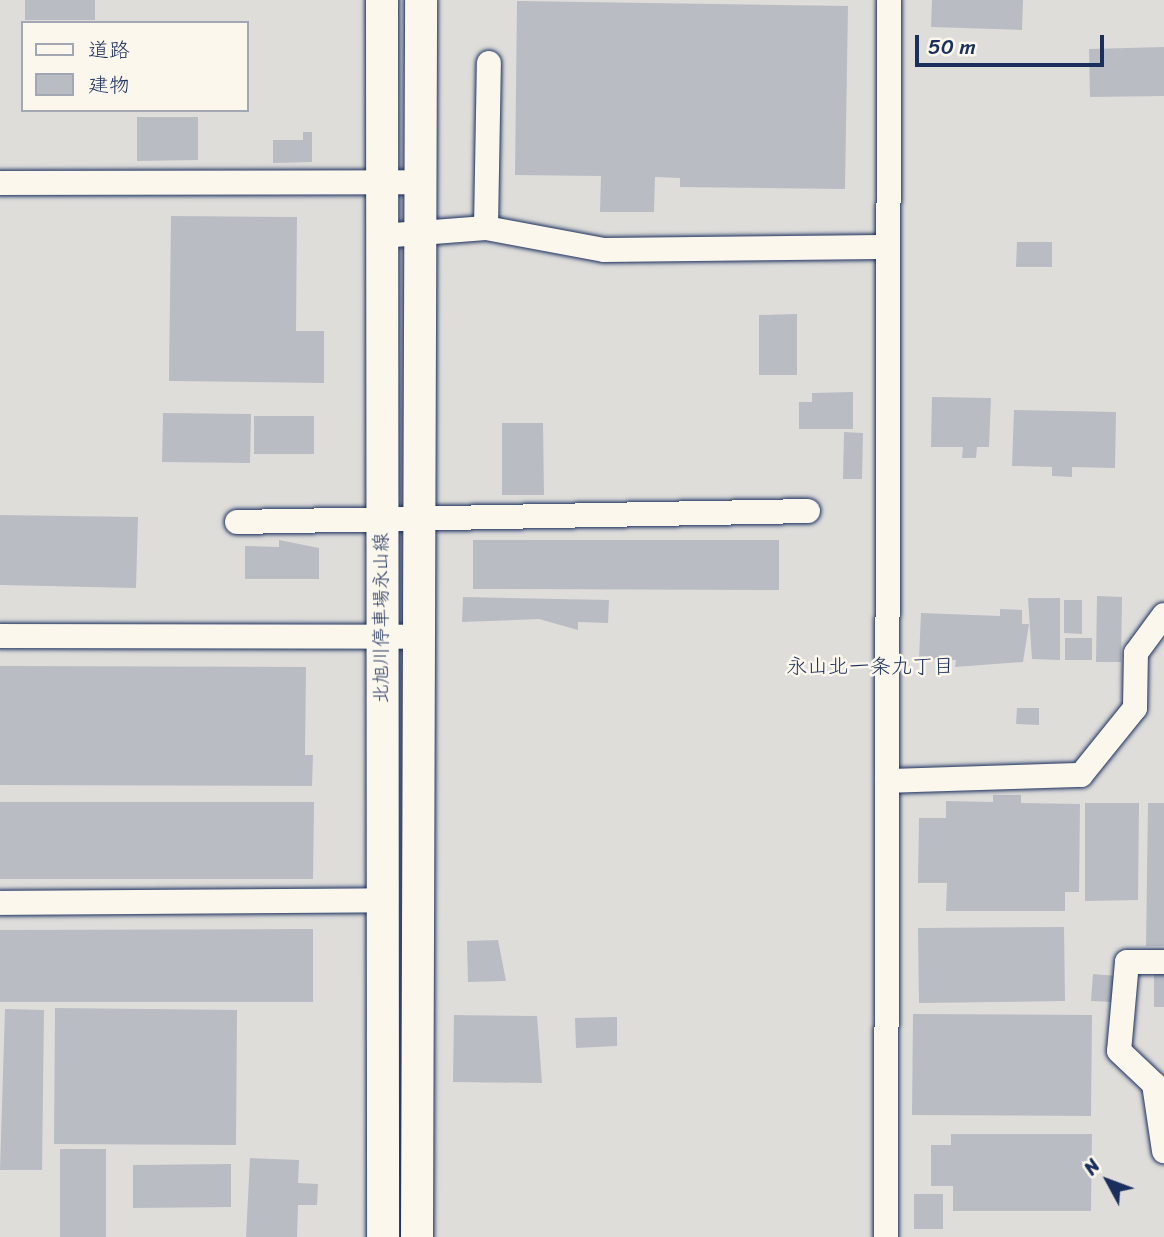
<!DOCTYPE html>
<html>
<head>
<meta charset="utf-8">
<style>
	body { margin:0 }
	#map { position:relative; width:1164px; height:1237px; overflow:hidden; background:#eeebe4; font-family:Sriracha,"Klee One",sans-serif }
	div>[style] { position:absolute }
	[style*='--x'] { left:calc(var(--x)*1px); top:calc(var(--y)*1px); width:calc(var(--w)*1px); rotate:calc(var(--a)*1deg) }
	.built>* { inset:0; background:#deddda }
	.building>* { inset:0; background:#b9bcc3 }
	.roads { filter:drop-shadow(0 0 2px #1b2f5e) drop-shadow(0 0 2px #1b2f5e) }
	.minor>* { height:24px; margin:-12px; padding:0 12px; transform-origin:12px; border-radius:12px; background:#fbf7ec }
	.major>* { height:32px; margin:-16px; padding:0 16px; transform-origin:16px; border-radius:16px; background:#fbf7ec }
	span { translate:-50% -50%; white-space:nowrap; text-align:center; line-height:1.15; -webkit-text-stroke:5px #fbf7ec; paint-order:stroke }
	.street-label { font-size:19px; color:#1b2f5e }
	.neighbourhood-label { font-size:21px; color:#1b2f5e }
	.legend { position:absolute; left:21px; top:21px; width:228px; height:91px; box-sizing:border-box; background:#fbf7ec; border:2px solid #a1a7b3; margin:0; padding:9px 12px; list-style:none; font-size:21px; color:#1b2f5e }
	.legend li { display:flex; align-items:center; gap:14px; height:35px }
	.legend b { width:35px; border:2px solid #a1a7b3 }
	.north { position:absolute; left:1073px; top:1146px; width:70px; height:70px; -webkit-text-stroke:5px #fbf7ec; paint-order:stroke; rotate:311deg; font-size:19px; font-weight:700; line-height:28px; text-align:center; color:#1b2f5e }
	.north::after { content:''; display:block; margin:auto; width:24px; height:32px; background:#1b2f5e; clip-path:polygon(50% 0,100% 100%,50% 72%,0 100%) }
	.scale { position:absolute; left:915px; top:35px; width:189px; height:32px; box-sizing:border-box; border:4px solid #1b2f5e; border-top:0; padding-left:9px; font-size:21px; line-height:24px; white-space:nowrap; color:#1b2f5e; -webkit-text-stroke:5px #fbf7ec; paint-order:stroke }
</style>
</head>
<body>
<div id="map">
	<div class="built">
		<i style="clip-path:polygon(evenodd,0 0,1164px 0,1164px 1237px,0 1237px,0 0,23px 23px,247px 23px,247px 110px,23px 110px,23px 23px)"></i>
	</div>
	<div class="building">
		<i style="clip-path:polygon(25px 0,95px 0,95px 20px,25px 20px)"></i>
		<i style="clip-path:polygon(932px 0,1023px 0,1022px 30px,931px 27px)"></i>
		<i style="clip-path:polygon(517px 1px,848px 6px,845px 189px,680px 187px,680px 178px,655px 177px,654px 212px,600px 212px,601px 176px,515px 175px)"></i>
		<i style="clip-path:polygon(1164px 47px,1164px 96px,1090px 97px,1089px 49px)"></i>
		<i style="clip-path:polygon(137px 117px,198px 117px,198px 160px,137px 161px)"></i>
		<i style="clip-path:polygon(303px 132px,312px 132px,312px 162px,273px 163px,273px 140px,303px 140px)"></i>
		<i style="clip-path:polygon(171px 216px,297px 217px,296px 331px,324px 331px,324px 383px,169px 381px)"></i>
		<i style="clip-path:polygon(1017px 242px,1052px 242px,1052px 267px,1016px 267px)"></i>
		<i style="clip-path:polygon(797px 314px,797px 375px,759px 375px,759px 315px)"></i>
		<i style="clip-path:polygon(853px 392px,853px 429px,799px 429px,799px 402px,812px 402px,812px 393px)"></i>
		<i style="clip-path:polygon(932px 397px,991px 398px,989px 447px,977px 447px,976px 458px,962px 458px,963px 447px,931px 447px)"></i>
		<i style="clip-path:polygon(1014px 410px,1116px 412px,1115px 468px,1072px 467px,1072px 477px,1052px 476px,1052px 467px,1012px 466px)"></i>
		<i style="clip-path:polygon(163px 413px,251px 414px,250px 463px,162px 462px)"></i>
		<i style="clip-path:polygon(254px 416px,314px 416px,314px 454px,254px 454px)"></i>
		<i style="clip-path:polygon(502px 423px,543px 423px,544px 495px,502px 495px)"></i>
		<i style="clip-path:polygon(844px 432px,863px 433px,862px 479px,843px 479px)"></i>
		<i style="clip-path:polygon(0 515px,138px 517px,136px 588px,0 585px)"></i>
		<i style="clip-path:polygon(279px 540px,319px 548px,319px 579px,245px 579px,245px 546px,279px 547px)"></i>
		<i style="clip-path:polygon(473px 540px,779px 540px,779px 590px,473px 589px)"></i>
		<i style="clip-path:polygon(1097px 596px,1122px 597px,1121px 662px,1096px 662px)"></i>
		<i style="clip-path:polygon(463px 597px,609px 600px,608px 623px,578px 622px,578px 630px,539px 619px,462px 622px)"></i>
		<i style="clip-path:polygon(1028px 598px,1060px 598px,1060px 660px,1032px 659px)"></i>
		<i style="clip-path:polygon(1064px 600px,1082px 600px,1082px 634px,1064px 633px)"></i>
		<i style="clip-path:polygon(1000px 609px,1022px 610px,1022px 624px,1029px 624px,1023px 662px,955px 667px,956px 660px,919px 659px,921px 613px,1000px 616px)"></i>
		<i style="clip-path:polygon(1065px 638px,1092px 638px,1092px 660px,1065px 660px)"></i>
		<i style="clip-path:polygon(0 666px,306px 667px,305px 755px,313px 755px,312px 786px,0 785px)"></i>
		<i style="clip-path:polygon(1017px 708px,1039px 708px,1039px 725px,1016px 724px)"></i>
		<i style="clip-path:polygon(993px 795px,1021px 795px,1021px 803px,1080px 804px,1079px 892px,1065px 892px,1065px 911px,946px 911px,947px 883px,918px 883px,919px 818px,946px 818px,946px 801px,993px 802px)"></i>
		<i style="clip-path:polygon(0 802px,314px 802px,313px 879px,0 879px)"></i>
		<i style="clip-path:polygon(1085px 803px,1139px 803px,1138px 900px,1085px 901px)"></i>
		<i style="clip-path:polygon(1148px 803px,1164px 803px,1164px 946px,1146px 946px)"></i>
		<i style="clip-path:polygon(1064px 927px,1065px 1001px,919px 1003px,918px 928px)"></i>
		<i style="clip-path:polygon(313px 929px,313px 1002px,0 1002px,0 930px)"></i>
		<i style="clip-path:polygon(498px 940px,506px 981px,468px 982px,467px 941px)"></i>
		<i style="clip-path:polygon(1154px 966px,1164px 966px,1164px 1007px,1154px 1007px)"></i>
		<i style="clip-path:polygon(1093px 974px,1116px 976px,1114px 1002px,1091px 1001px)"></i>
		<i style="clip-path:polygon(55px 1008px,237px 1010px,236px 1145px,54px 1144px)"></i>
		<i style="clip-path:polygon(5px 1009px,44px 1010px,42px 1170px,0 1170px)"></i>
		<i style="clip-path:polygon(913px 1014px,1092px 1015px,1091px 1116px,912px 1115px)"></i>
		<i style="clip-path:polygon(454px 1015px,537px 1016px,542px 1083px,453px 1082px)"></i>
		<i style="clip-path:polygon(617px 1017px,617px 1046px,576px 1048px,575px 1018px)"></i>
		<i style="clip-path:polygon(951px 1134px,1092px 1134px,1091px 1211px,953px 1211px,953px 1186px,931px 1186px,931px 1145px,951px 1145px)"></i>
		<i style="clip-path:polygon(60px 1149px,106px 1149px,106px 1237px,60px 1237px)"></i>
		<i style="clip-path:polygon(250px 1158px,299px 1160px,298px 1183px,318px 1184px,317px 1205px,298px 1205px,297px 1237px,246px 1237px)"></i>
		<i style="clip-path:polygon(231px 1164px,231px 1207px,133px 1208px,133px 1165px)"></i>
		<i style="clip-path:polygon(914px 1194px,943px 1194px,943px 1229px,914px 1229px)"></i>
	</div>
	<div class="roads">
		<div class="minor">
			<i style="--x:0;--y:183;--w:421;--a:-0.1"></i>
			<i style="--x:486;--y:228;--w:165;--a:-89"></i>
			<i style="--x:381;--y:236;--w:105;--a:-4.4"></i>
			<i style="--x:486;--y:228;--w:120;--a:10.6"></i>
			<i style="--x:604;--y:250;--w:284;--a:-0.6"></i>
			<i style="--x:237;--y:522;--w:571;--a:-1.1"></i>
			<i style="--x:0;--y:636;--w:419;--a:0.1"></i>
			<i style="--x:887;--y:781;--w:194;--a:-1.8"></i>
			<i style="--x:1081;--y:775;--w:86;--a:-51.1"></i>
			<i style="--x:1135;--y:708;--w:55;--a:-89"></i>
			<i style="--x:1136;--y:653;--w:47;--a:-53.6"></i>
			<i style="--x:0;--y:903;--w:382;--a:-0.4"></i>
			<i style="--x:1164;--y:962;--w:37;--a:180"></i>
			<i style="--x:1127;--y:962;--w:89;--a:95.1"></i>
			<i style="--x:1119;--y:1051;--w:48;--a:43.3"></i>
			<i style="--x:1154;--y:1084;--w:68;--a:81.5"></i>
			<i style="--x:886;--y:1237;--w:1237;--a:-89.86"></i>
		</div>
		<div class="major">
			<i style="--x:382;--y:0;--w:1237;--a:89.95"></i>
			<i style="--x:417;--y:1237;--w:1237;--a:-89.81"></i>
		</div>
	</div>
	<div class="street-label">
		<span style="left:381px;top:618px;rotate:-90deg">北旭川停車場永山線</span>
	</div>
	<div class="neighbourhood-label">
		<span style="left:870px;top:666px">永山北一条九丁目</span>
	</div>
	<ul class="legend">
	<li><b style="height:9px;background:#fbf7ec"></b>道路</li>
	<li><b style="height:19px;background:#b9bcc3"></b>建物</li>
	</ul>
	<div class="north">N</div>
	<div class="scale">50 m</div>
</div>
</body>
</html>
